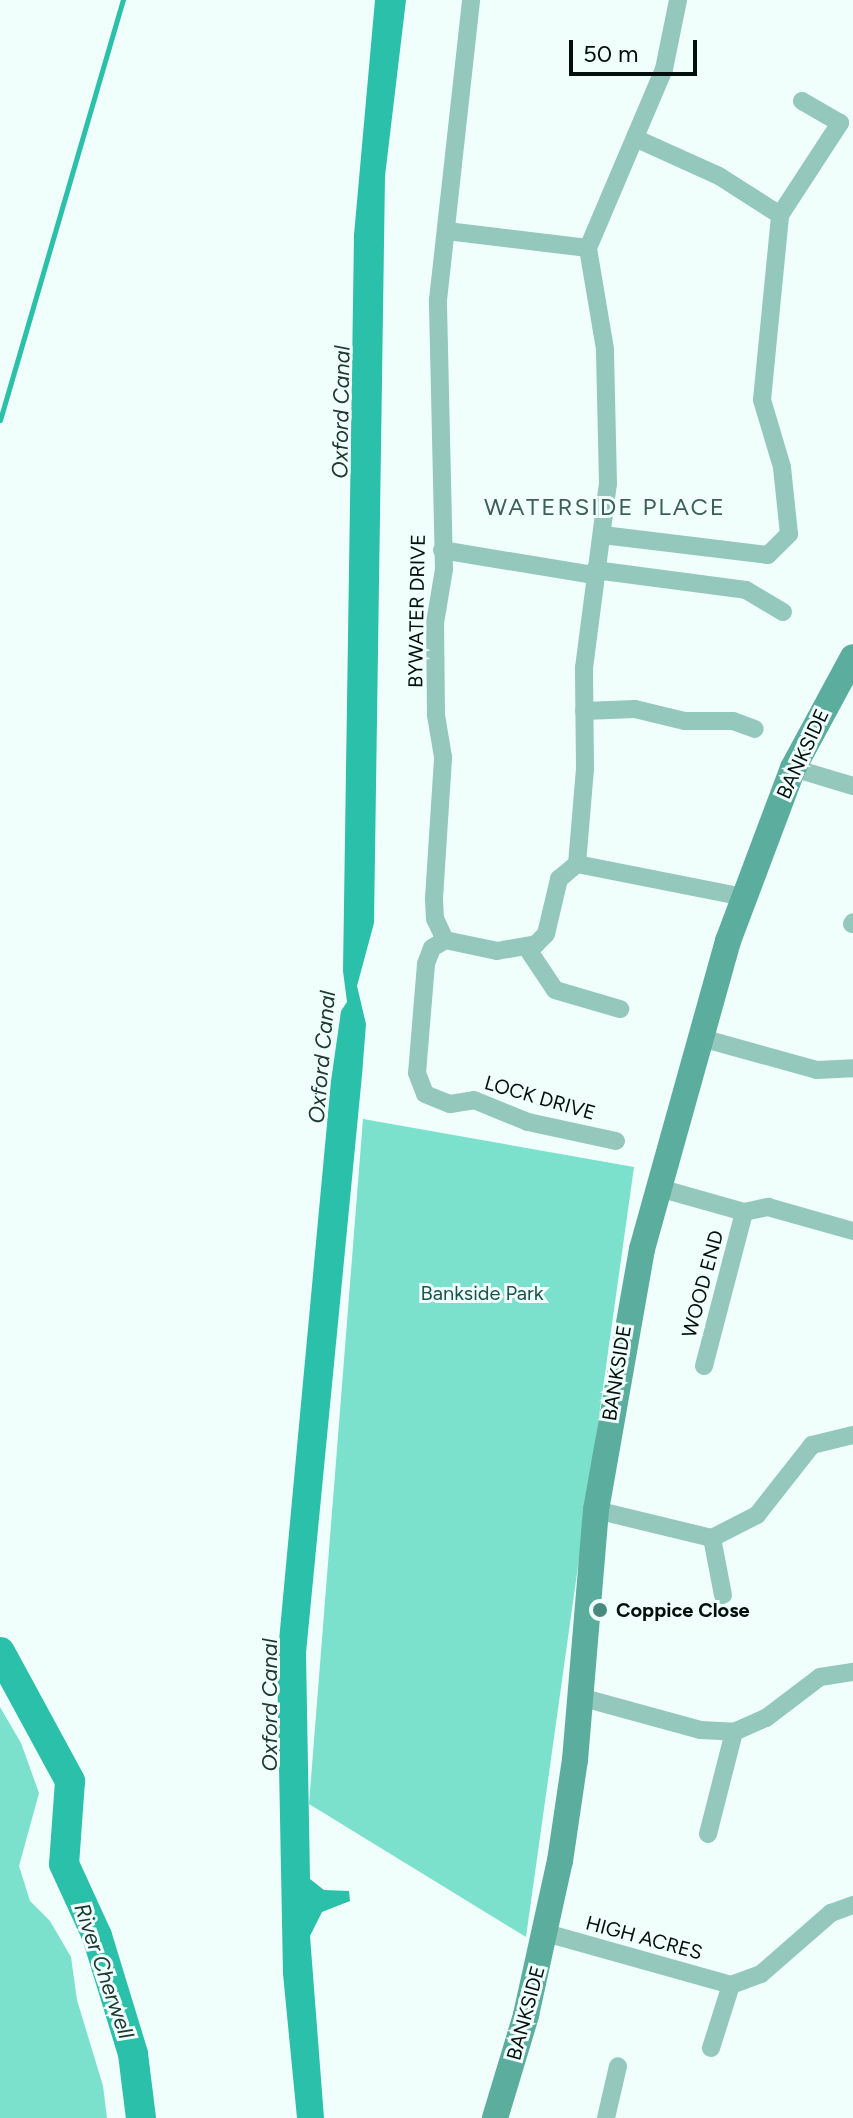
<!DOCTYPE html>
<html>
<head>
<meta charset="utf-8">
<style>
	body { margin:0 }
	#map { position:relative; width:853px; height:2118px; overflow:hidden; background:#f0fffb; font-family:Figtree,sans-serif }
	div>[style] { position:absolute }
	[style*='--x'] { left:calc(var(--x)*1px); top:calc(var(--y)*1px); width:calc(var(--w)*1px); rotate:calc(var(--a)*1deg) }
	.green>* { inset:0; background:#7be1cd }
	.water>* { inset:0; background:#2bc0a9 }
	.stream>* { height:5px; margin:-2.5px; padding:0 2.5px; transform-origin:2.5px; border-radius:2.5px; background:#2bc0a9 }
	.river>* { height:30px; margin:-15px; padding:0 15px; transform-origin:15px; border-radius:15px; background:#2bc0a9 }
	.street>* { height:18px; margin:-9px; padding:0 9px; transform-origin:9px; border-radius:9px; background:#94c8bc }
	.secondary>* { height:26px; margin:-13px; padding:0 13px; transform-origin:13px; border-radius:13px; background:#5bad9d }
	.dots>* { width:22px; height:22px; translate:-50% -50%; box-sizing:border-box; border:4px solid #f0fffb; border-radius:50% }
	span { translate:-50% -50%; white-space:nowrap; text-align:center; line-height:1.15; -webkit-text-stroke:6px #f0fffb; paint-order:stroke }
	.street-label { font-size:20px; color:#030f0c }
	.park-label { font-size:20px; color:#1a544a }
	.poi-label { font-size:20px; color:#030f0c; font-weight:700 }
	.left { translate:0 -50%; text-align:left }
	.water-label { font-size:22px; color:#203833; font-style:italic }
	.quarter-label { font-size:24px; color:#3e5f58; letter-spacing:2px }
	.scale { position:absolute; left:569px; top:40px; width:128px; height:36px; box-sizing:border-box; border:4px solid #030f0c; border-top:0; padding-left:10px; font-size:24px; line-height:28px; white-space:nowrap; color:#030f0c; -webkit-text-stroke:6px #f0fffb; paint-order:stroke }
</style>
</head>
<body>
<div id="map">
	<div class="green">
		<i style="clip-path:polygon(363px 1119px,634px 1167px,526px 1937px,309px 1804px)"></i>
		<i style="clip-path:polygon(0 1707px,21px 1743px,39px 1793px,19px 1866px,30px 1901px,50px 1921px,71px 1957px,77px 2000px,103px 2086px,107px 2118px,0 2118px)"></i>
	</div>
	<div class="water">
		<i style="clip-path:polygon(375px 0,406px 0,385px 176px,374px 923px,357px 986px,366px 1024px,362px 1075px,306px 1653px,310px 1879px,324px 1890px,349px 1891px,350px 1901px,322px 1912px,310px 1936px,324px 2118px,297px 2118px,283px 1974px,277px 1662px,331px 1081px,341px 1011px,347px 1002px,343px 971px,354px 235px)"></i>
	</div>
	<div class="stream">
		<i style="--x:0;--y:420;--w:438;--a:-73.7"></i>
	</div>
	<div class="river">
		<i style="--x:0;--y:1652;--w:147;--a:61.5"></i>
		<i style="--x:70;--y:1781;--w:83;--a:94.1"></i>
		<i style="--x:64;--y:1864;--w:79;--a:65.4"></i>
		<i style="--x:97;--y:1936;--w:123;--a:73"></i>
		<i style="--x:133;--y:2054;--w:64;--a:82.9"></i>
	</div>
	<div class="street">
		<i style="--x:780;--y:215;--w:110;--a:-56.9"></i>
		<i style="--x:840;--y:123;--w:44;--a:-149.9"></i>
		<i style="--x:447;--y:231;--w:142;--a:6.9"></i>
		<i style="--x:603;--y:535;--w:166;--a:6.9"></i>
		<i style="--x:768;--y:555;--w:30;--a:-45"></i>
		<i style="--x:789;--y:534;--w:67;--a:-96"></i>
		<i style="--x:782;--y:467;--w:70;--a:-106.6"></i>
		<i style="--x:762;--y:400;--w:186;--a:-84.4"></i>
		<i style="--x:780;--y:215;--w:72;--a:-147.4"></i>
		<i style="--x:719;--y:176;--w:92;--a:-155.7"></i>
		<i style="--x:442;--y:550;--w:153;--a:9.4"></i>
		<i style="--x:595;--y:570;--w:152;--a:7.5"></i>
		<i style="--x:746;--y:590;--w:43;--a:30.7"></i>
		<i style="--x:584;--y:711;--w:51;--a:-2.2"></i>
		<i style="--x:635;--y:709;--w:51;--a:13.5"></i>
		<i style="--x:685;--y:721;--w:48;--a:0"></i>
		<i style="--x:733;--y:721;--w:23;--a:20"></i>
		<i style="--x:793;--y:768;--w:63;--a:16.7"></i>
		<i style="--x:577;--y:864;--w:95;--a:-85.2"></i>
		<i style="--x:585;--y:769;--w:101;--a:-90.6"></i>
		<i style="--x:584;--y:668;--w:186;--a:-82.6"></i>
		<i style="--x:608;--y:484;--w:135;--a:-91.3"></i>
		<i style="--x:605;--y:349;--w:102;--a:-99.6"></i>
		<i style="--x:588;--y:248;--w:194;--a:-67"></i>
		<i style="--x:664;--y:69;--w:70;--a:-78.5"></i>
		<i style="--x:852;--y:924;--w:2;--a:-63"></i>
		<i style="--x:445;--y:940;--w:23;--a:-115"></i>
		<i style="--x:435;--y:919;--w:21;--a:-93"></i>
		<i style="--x:434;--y:898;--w:141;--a:-86.3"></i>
		<i style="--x:443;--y:757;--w:43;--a:-99.5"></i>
		<i style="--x:436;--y:715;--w:92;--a:-90.6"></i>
		<i style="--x:435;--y:623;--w:55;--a:-80.5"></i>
		<i style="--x:444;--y:569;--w:269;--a:-91.3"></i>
		<i style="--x:438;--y:300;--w:302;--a:-83.7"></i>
		<i style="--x:445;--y:940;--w:15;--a:148"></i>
		<i style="--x:432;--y:948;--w:17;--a:111"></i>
		<i style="--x:426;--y:964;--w:109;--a:94.7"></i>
		<i style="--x:417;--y:1073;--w:22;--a:69"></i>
		<i style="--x:425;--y:1094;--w:27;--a:22"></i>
		<i style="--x:450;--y:1104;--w:24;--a:-9"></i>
		<i style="--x:474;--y:1100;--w:58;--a:22.2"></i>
		<i style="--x:528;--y:1122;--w:90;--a:12.2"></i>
		<i style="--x:445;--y:940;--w:53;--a:11.9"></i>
		<i style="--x:497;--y:951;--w:40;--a:-10"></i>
		<i style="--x:536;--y:944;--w:14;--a:-45"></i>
		<i style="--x:546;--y:934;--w:57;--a:-76.7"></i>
		<i style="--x:559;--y:879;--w:23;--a:-40"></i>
		<i style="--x:577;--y:864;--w:170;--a:11.2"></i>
		<i style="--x:527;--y:948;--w:50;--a:56.3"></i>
		<i style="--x:555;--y:990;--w:68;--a:16.3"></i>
		<i style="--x:698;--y:1037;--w:123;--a:15.5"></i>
		<i style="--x:817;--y:1070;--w:36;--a:-3"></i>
		<i style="--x:659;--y:1188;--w:88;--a:15.8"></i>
		<i style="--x:744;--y:1212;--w:25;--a:-12"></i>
		<i style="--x:768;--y:1207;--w:88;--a:15.8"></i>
		<i style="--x:704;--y:1366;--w:159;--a:-75.4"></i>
		<i style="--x:596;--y:1510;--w:119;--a:13.6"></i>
		<i style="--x:712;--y:1538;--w:51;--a:-27.1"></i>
		<i style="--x:757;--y:1515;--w:89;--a:-51.8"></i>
		<i style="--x:812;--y:1445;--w:42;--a:-13.7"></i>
		<i style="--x:712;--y:1538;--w:58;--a:79.1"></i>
		<i style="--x:580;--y:1697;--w:125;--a:15.3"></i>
		<i style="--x:701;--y:1730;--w:33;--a:3"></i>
		<i style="--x:708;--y:1834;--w:105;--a:-75.7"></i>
		<i style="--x:734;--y:1732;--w:35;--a:-24"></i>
		<i style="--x:766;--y:1718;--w:68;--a:-37.2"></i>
		<i style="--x:820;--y:1677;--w:33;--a:-9"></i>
		<i style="--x:546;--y:1933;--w:192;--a:15.7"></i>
		<i style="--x:731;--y:1985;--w:32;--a:-20"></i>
		<i style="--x:761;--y:1974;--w:93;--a:-41.1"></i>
		<i style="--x:831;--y:1913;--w:23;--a:-20"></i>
		<i style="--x:711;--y:2048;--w:66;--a:-72.4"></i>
		<i style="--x:606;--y:2118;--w:53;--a:-77"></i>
	</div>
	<div class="secondary">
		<i style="--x:495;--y:2118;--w:108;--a:-73.2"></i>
		<i style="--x:526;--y:2015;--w:158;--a:-77.6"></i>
		<i style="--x:560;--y:1861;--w:102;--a:-81.6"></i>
		<i style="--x:575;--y:1760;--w:251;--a:-85.2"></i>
		<i style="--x:596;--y:1510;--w:265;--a:-80"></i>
		<i style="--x:642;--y:1249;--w:320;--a:-74.4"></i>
		<i style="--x:728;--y:941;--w:185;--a:-69.4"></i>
		<i style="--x:793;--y:768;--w:126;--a:-61.6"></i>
	</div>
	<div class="dots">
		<i style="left:600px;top:1610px;background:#488b7e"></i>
	</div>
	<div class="street-label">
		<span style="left:417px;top:611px;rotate:-89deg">BYWATER DRIVE</span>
		<span style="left:803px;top:754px;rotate:-65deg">BANKSIDE</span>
		<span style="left:540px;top:1098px;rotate:16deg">LOCK DRIVE</span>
		<span style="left:703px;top:1284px;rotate:-75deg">WOOD END</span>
		<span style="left:617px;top:1373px;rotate:-81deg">BANKSIDE</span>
		<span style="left:644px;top:1938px;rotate:15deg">HIGH ACRES</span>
		<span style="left:526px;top:2013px;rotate:-75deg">BANKSIDE</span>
	</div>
	<div class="park-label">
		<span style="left:482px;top:1293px">Bankside Park</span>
	</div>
	<div class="poi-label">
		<span class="left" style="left:616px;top:1610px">Coppice Close</span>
	</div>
	<div class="water-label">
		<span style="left:341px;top:412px;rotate:-89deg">Oxford Canal</span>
		<span style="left:322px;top:1057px;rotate:-85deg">Oxford Canal</span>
		<span style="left:270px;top:1705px;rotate:-90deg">Oxford Canal</span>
		<span style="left:104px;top:1971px;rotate:71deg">River Cherwell</span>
	</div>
	<div class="quarter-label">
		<span style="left:605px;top:507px">WATERSIDE PLACE</span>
	</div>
	<div class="scale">50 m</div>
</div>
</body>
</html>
